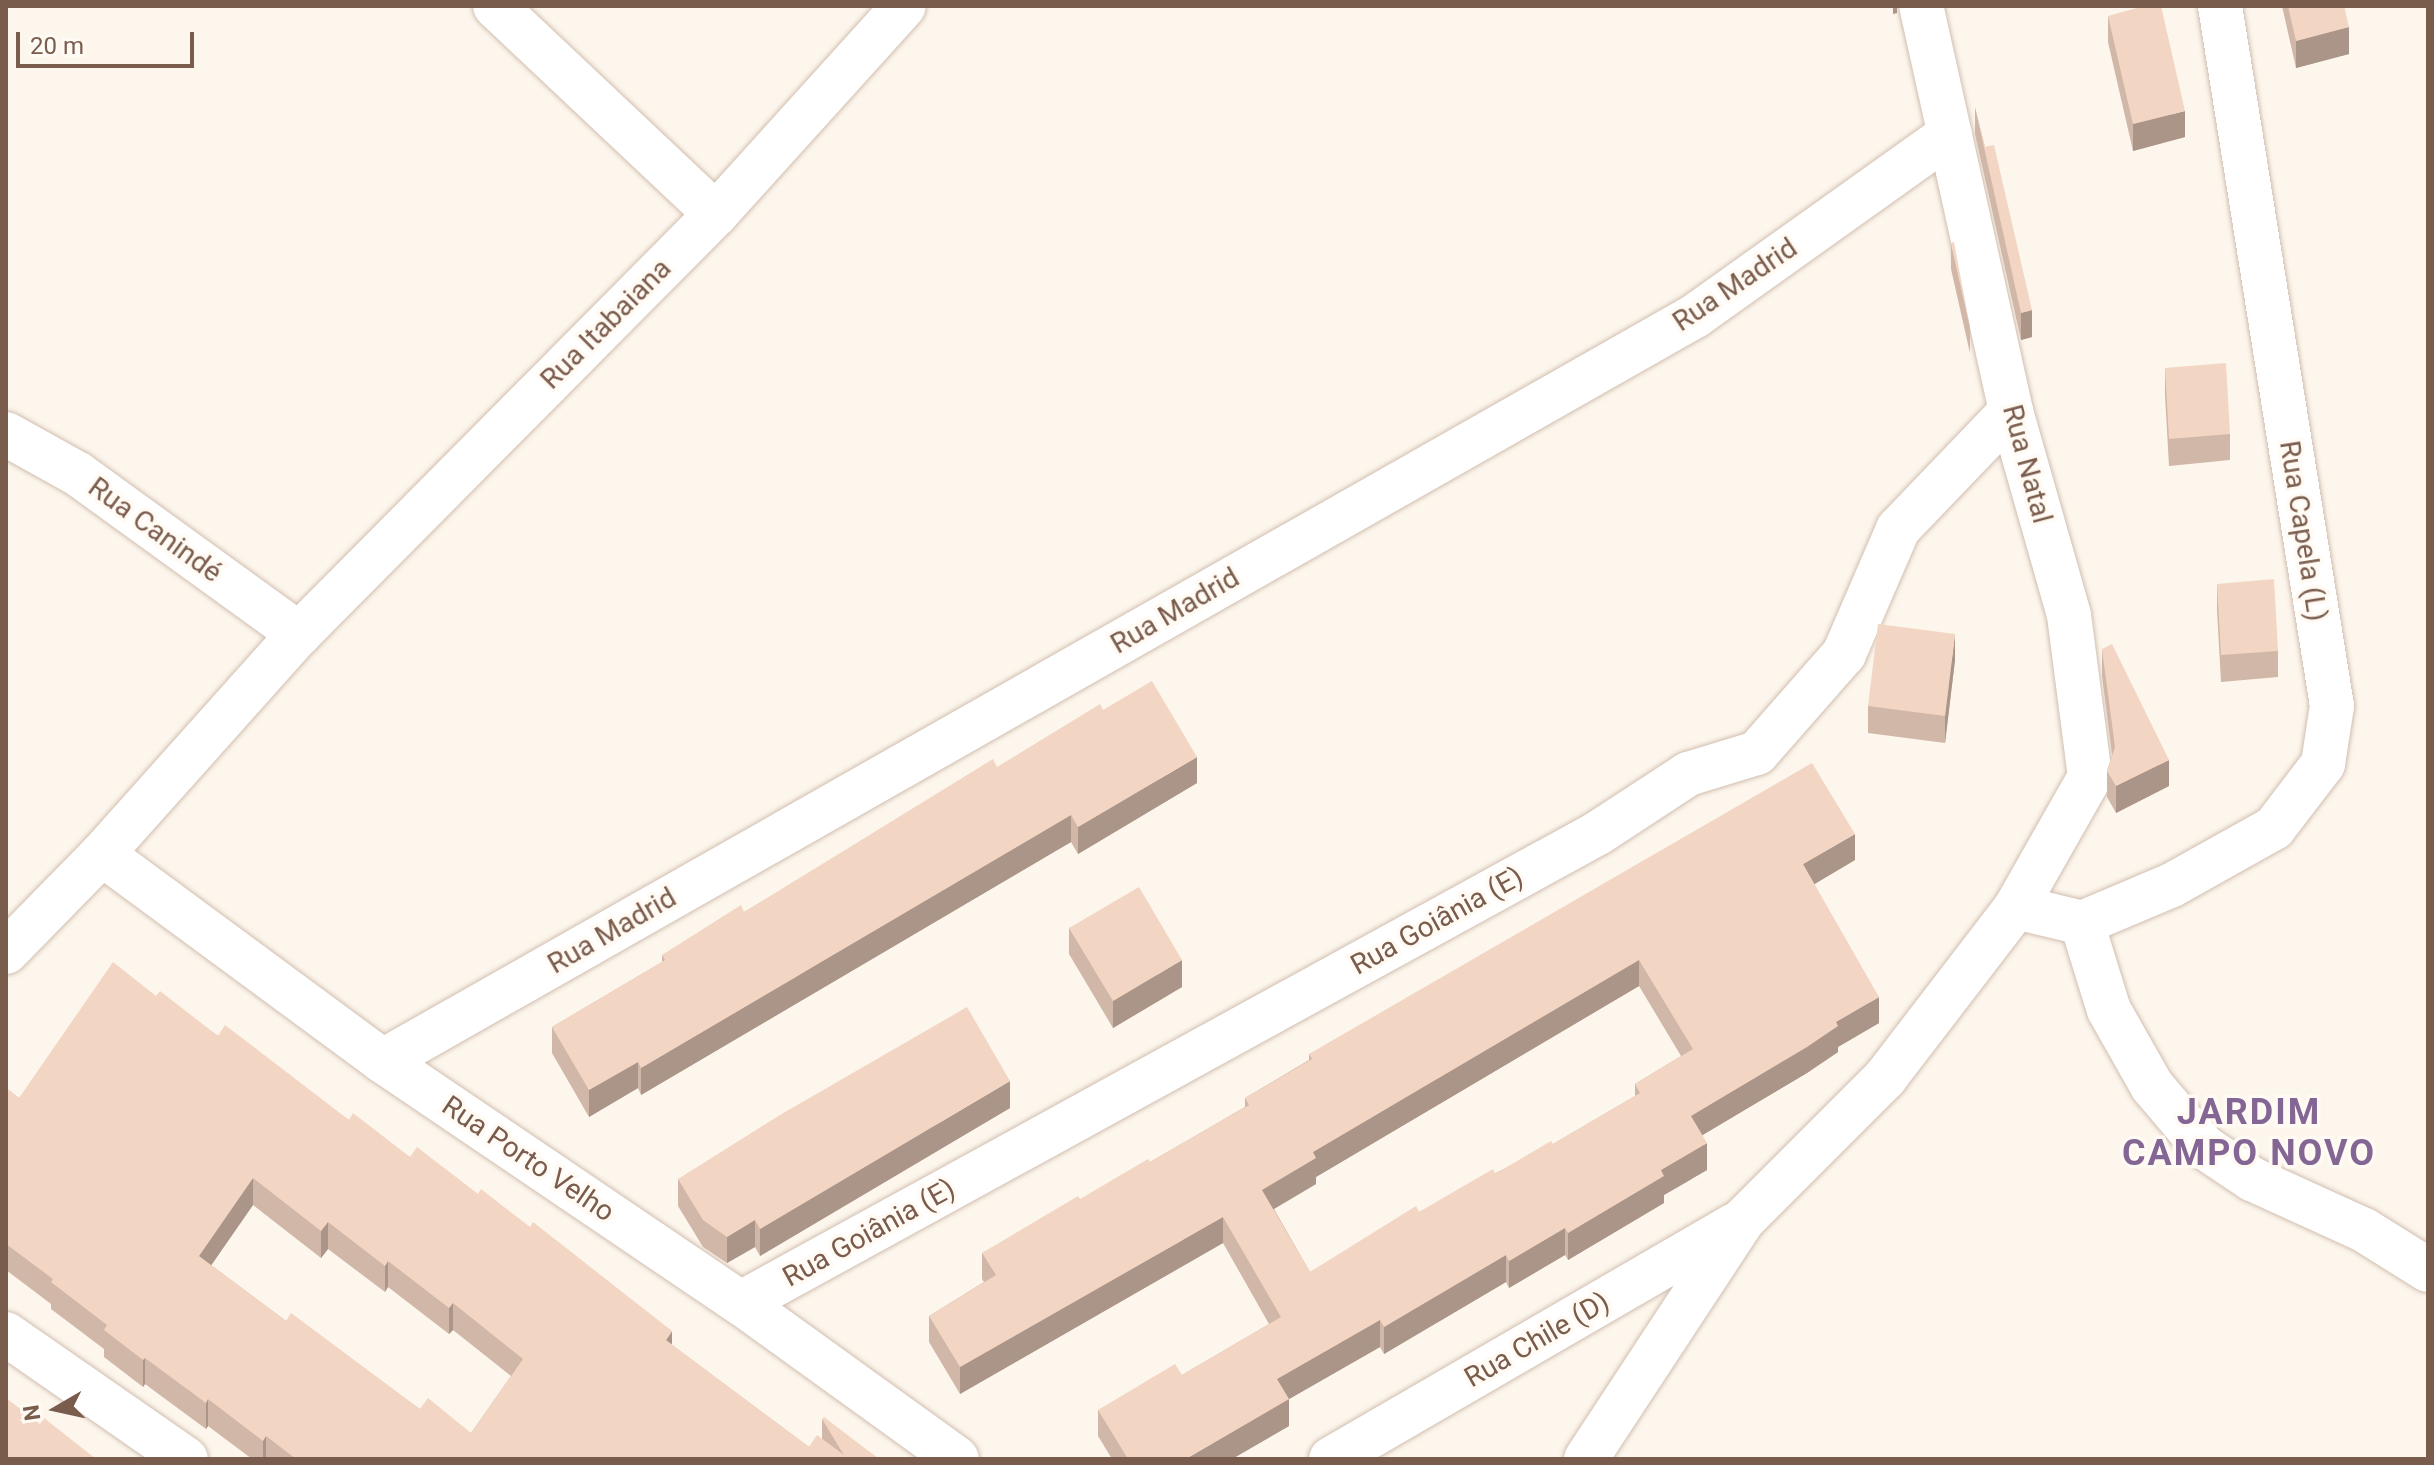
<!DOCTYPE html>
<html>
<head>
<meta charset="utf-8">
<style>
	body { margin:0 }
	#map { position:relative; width:2434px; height:1465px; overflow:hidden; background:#fdf6ec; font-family:Roboto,sans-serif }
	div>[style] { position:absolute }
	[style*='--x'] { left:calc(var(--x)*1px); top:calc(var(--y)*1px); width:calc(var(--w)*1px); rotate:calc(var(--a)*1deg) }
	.roads { filter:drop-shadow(0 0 2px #d1beb0) drop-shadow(0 0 2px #d1beb0) }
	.street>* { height:44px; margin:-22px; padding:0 22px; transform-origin:22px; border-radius:22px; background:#fff }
	.wall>* { inset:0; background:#d1b7a8 }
	.shaded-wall>* { inset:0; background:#aa9588 }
	.building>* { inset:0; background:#f3d5c3 }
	span { translate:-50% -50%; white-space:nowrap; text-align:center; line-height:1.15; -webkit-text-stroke:7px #fffaf3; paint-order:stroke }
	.street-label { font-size:28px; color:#7a5c4d }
	.district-label { font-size:36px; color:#846695; font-weight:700; letter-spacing:2px }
	.frame { position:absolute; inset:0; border:8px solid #7a5c4d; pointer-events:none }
	.north { position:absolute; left:16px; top:1369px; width:80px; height:80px; -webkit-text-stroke:6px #fffaf3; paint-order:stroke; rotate:261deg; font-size:22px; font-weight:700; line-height:32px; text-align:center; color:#7a5c4d }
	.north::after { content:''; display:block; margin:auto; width:28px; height:36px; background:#7a5c4d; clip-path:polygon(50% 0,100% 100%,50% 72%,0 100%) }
	.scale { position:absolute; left:16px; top:32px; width:178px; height:36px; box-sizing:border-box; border:4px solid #7a5c4d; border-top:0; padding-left:10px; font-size:24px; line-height:28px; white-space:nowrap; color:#7a5c4d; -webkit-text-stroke:6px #fffaf3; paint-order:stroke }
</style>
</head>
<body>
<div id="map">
	<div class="roads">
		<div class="street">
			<i style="--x:495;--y:6;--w:303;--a:43.3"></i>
			<i style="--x:6;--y:434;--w:82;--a:29.1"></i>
			<i style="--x:78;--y:474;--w:273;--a:35.9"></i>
			<i style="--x:102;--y:854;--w:349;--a:36.4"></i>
			<i style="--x:383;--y:1061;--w:432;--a:34.1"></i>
			<i style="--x:741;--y:1303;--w:266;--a:35.8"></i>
			<i style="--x:2016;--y:907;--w:68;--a:13.6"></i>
			<i style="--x:2082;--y:923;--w:91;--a:72.8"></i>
			<i style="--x:2109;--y:1010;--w:87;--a:60.5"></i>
			<i style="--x:2152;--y:1086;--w:80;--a:49.6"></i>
			<i style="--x:2204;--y:1147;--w:58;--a:33.7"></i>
			<i style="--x:2252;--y:1179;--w:123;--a:24.5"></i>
			<i style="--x:2364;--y:1230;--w:75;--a:32"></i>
			<i style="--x:2082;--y:923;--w:98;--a:-22.9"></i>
			<i style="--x:2172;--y:885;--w:117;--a:-29.2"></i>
			<i style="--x:2274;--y:828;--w:81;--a:-52.6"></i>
			<i style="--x:2323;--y:764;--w:59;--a:-81.2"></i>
			<i style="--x:2332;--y:706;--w:709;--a:-99.09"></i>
			<i style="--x:6;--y:952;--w:137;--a:-45.6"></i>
			<i style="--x:102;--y:854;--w:295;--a:-48.2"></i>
			<i style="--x:299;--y:634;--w:592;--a:-45.21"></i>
			<i style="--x:716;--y:214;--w:280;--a:-47.9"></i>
			<i style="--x:383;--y:1061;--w:1509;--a:-29.59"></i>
			<i style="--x:1695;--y:316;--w:313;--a:-35.5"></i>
			<i style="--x:741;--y:1303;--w:977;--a:-28.74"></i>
			<i style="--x:1598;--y:833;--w:108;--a:-33.2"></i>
			<i style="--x:1688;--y:774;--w:72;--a:-16.9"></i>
			<i style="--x:1757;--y:753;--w:132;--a:-48.7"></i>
			<i style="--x:1844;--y:654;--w:136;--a:-66.6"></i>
			<i style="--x:1898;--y:529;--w:163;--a:-46.2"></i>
			<i style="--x:6;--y:1334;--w:219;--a:34.8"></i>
			<i style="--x:1331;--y:1459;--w:466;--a:-30.1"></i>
			<i style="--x:1586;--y:1459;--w:286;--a:-56.7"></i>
			<i style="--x:1743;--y:1220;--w:201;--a:-45"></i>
			<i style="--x:1885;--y:1078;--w:215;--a:-52.5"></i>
			<i style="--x:2016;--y:907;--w:150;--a:-60.4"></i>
			<i style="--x:2090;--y:777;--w:163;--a:-97.4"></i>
			<i style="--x:2069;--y:615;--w:212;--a:-105.9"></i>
			<i style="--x:2011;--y:411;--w:415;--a:-102.5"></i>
		</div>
	</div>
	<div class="wall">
		<i style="clip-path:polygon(2282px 6px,2344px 6px,2349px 54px,2296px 68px)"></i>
		<i style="clip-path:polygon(2108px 16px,2185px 137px,2133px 151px,2108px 42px)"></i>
		<i style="clip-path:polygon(1975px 107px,2032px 337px,2021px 340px,1975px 134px)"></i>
		<i style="clip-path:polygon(1951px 243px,1970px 327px,1970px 353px,1951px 269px)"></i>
		<i style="clip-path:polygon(2165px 368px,2230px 434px,2230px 460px,2169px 466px,2165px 395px)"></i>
		<i style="clip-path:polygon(2217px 584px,2278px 651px,2278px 677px,2221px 682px,2217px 610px)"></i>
		<i style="clip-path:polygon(2102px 649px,2169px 786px,2116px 813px,2107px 797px,2107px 771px,2112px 755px,2102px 676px)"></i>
		<i style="clip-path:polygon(1955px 660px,1945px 743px,1868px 733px,1868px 706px)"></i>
		<i style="clip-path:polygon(997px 767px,1197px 783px,1078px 854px,1071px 842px,641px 1095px,638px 1088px,589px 1117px,552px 1053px,552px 1027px,662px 962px,662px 955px,744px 912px)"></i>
		<i style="clip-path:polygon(evenodd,1855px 860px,1814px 884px,1879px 1023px,1838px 1047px,1838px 1052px,1807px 1073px,1702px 1135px,1707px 1170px,1664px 1195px,1664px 1203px,1568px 1260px,1565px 1255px,1509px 1288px,1506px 1282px,1384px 1354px,1380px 1347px,1289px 1399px,1289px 1426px,1232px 1459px,1112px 1459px,1098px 1436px,1098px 1410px,1182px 1375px,1269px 1324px,1223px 1243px,960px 1394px,929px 1342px,929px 1316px,984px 1282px,982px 1279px,982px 1253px,1150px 1162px,1245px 1107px,1245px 1098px,1309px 1060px,1309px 1054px,1855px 860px,1639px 986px,1681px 1056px,1635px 1084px,1635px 1096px,1553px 1144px,1419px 1212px,1310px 1272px,1274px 1209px,1316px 1184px,1316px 1177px,1639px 986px)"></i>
		<i style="clip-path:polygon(1069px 928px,1182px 987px,1113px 1028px,1069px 954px)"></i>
		<i style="clip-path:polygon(evenodd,156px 996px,349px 1120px,410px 1157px,672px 1345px,809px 1447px,822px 1439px,822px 1419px,879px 1459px,252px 1459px,208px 1426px,206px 1429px,145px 1384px,143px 1387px,104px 1357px,104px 1349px,51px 1309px,51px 1304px,6px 1270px,6px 1088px,19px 1098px,156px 996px,253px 1205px,321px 1258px,328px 1249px,385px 1292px,388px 1287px,449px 1334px,453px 1330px,511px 1376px,471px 1433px,420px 1409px,286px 1321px,211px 1265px,253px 1205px)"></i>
		<i style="clip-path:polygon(1010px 1108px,760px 1256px,755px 1247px,727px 1263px,703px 1247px,678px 1206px,678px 1179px)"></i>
	</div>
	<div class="shaded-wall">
		<i style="clip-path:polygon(1893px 6px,1897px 6px,1897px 13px,1893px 14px)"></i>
		<i style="clip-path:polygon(2349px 27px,2349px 54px,2296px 68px,2296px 41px)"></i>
		<i style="clip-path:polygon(2185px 111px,2185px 137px,2133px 151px,2133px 124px)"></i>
		<i style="clip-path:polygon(2032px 310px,2032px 337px,2021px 340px,2021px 313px)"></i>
		<i style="clip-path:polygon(1955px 634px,1955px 660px,1945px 743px,1945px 716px)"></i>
		<i style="clip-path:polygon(1197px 757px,1197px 783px,1078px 854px,1078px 827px)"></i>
		<i style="clip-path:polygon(2169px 760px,2169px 786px,2116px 813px,2116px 786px)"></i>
		<i style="clip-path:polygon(1071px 815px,1071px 842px,641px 1095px,641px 1068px)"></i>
		<i style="clip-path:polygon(1855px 834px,1855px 860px,1803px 891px,1803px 864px)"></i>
		<i style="clip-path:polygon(1182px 960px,1182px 987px,1113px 1028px,1113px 1001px)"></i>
		<i style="clip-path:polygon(1639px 960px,1639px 986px,1316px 1177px,1316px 1184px,1262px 1216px,1262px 1190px,1313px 1152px)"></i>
		<i style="clip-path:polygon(1879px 997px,1879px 1023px,1838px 1047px,1838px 1052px,1807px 1073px,1691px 1142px,1691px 1116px,1836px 1022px)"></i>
		<i style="clip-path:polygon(638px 1062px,638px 1088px,589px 1117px,589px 1090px)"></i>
		<i style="clip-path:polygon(1010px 1081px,1010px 1108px,760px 1256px,760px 1229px)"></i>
		<i style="clip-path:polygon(1707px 1143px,1707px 1170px,1664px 1195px,1664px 1203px,1568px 1260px,1568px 1233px,1661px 1170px)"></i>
		<i style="clip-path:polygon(253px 1178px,253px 1205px,199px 1283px,199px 1256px)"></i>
		<i style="clip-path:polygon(1223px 1217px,1223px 1243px,960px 1394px,960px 1367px)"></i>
		<i style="clip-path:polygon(755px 1220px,755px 1247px,727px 1263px,727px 1237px)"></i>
		<i style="clip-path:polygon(328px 1222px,328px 1249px,321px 1258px,321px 1231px)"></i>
		<i style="clip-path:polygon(1565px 1228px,1565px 1255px,1509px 1288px,1509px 1261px)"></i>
		<i style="clip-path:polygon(1506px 1255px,1506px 1282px,1384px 1354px,1384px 1327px)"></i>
		<i style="clip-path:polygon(388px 1261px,388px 1287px,385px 1292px,385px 1266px)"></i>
		<i style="clip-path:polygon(453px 1303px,453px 1330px,449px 1334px,449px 1308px)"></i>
		<i style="clip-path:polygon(1380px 1320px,1380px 1347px,1277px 1406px,1277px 1379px)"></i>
		<i style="clip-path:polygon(672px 1331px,672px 1358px,666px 1340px)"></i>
		<i style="clip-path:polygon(145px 1358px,145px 1384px,143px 1387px,143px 1360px)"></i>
		<i style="clip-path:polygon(208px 1399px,208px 1426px,206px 1429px,206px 1403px)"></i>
		<i style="clip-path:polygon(1289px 1399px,1289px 1426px,1232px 1459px,1186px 1459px)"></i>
		<i style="clip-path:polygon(266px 1436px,266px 1459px,263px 1459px,263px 1441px)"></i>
	</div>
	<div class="building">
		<i style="clip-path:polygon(2144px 6px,2161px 6px,2185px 111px,2133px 124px,2108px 16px)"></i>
		<i style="clip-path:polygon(2288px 6px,2344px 6px,2349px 27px,2296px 41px)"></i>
		<i style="clip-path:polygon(1975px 107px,1985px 147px,1994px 145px,2032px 310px,2021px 313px)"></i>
		<i style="clip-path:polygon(1954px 242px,1970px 327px,1951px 243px)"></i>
		<i style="clip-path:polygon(2226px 363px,2230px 434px,2169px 439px,2165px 368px)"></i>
		<i style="clip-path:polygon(2274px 579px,2278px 651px,2221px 655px,2217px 584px)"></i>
		<i style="clip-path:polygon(1878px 624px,1955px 634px,1945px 716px,1868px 706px)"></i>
		<i style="clip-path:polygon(2112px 644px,2169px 760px,2116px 786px,2107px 771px,2115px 747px,2102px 649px)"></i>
		<i style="clip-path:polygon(1152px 681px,1197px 757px,1078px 827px,1071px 815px,641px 1068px,638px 1062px,589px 1090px,552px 1027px,665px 960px,662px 955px,741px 905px,744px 912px,993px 759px,997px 767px,1100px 704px,1103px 710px)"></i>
		<i style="clip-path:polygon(evenodd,1812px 763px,1855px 834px,1803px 864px,1879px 997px,1836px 1022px,1838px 1026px,1807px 1047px,1691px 1116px,1707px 1143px,1661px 1170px,1664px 1176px,1568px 1233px,1565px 1228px,1509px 1261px,1506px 1255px,1384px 1327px,1380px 1320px,1277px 1379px,1289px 1399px,1186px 1459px,1128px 1459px,1098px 1410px,1175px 1364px,1182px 1375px,1281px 1317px,1223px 1217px,960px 1367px,929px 1316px,996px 1275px,982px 1253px,1078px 1196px,1080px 1199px,1148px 1159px,1150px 1162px,1249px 1105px,1245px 1098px,1312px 1059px,1309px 1054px,1812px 763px,1639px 960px,1693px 1049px,1635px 1084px,1640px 1093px,1553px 1144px,1551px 1141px,1495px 1174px,1493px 1169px,1419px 1212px,1416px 1206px,1310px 1272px,1262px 1190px,1316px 1158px,1313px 1152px,1639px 960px)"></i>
		<i style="clip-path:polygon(1139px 887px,1182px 960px,1113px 1001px,1069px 928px)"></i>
		<i style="clip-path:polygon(evenodd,113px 962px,156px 996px,160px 991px,218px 1036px,225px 1025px,349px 1120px,353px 1113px,410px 1157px,417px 1147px,478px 1194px,481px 1189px,530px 1227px,533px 1222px,672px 1331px,666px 1340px,809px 1447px,817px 1435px,844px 1455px,822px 1419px,824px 1417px,879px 1459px,296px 1459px,266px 1436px,263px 1441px,208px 1399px,206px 1403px,145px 1358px,143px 1360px,104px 1330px,107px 1325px,51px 1282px,53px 1279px,6px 1244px,7px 1237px,6px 1236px,6px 1088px,19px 1098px,113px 962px,253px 1178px,321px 1231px,328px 1222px,385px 1266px,388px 1261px,449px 1308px,453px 1303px,523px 1359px,471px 1433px,428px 1398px,420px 1409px,291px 1313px,286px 1321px,199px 1256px,253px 1178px)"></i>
		<i style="clip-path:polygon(967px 1007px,1010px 1081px,760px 1229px,755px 1220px,727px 1237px,703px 1220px,678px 1179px,780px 1115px)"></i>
		<i style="clip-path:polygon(6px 1398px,40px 1424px,44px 1418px,96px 1459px,6px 1459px)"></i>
	</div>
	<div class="street-label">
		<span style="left:1735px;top:285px;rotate:-34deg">Rua Madrid</span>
		<span style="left:606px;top:324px;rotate:-45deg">Rua Itabaiana</span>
		<span style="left:2027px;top:464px;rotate:75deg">Rua Natal</span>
		<span style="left:155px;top:530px;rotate:36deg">Rua Canindé</span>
		<span style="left:2303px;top:531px;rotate:81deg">Rua Capela (L)</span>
		<span style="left:1175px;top:611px;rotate:-30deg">Rua Madrid</span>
		<span style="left:1437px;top:921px;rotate:-29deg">Rua Goiânia (E)</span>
		<span style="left:612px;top:931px;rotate:-30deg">Rua Madrid</span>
		<span style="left:528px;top:1159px;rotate:34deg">Rua Porto Velho</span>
		<span style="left:869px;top:1233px;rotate:-29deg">Rua Goiânia (E)</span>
		<span style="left:1537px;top:1340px;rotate:-30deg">Rua Chile (D)</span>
	</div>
	<div class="district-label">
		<span style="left:2249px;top:1133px">JARDIM<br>CAMPO NOVO</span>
	</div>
	<div class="frame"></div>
	<div class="north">N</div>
	<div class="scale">20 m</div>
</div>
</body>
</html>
